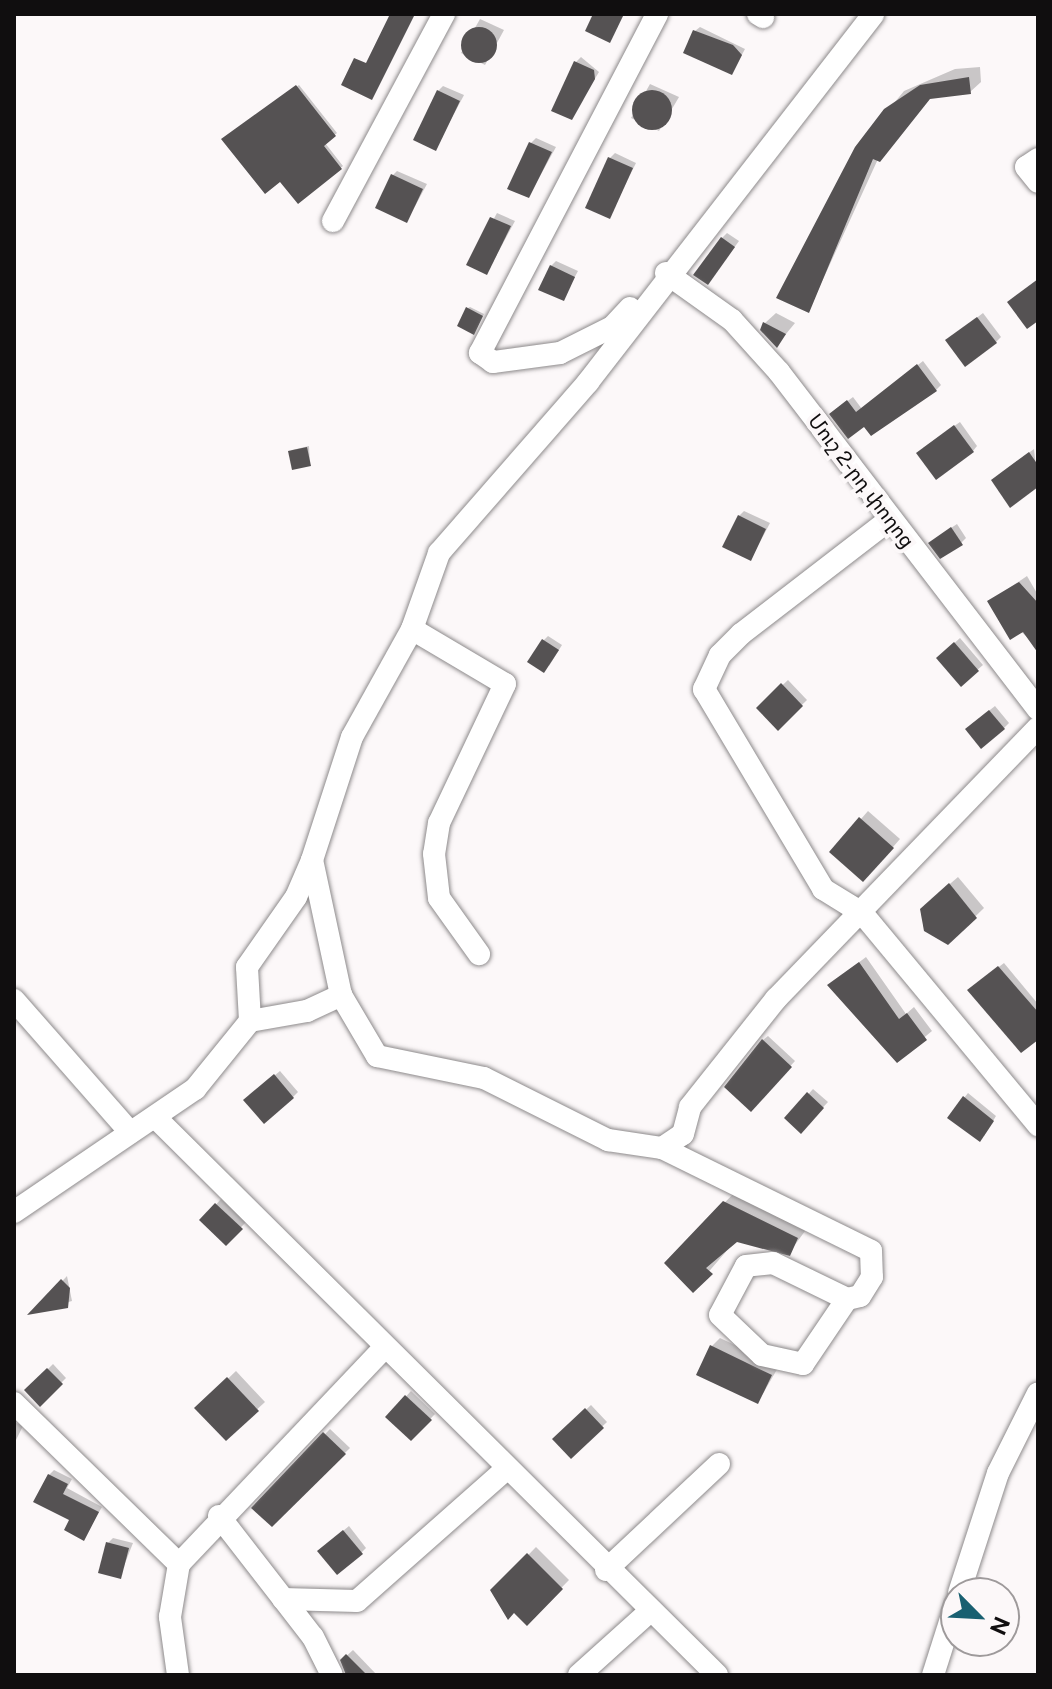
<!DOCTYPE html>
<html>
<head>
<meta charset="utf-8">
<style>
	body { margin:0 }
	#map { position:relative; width:1052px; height:1689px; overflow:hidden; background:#fcf8f9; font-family:"Public Sans","Noto Sans Armenian",sans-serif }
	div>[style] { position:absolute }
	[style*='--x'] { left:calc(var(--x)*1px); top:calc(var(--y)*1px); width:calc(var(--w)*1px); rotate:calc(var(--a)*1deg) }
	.shadow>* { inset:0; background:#0003 }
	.building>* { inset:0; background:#555253 }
	.round { border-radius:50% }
	.roads { filter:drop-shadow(0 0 2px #8d8a8b) drop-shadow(0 0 2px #8d8a8b) }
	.minor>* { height:22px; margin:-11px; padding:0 11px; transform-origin:11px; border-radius:11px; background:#fff }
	span { translate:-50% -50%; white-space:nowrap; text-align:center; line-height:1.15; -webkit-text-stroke:8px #fcf8f9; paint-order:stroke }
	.street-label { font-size:20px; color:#100e0f }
	.frame { position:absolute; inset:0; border:16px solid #100e0f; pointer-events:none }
	.north { position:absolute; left:940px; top:1577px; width:80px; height:80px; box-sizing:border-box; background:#fcf8f9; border:2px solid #9e9a9b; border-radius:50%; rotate:114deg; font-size:22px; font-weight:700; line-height:32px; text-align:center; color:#100e0f }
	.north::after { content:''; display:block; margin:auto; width:28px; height:36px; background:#196071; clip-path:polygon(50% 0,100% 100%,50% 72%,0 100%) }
</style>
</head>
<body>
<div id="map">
	<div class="shadow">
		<i style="clip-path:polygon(480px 19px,504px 30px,485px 65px,461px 53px)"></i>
		<i style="clip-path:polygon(700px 27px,745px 49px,732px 73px,695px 31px)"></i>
		<i style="clip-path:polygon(581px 57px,599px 72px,571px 118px,576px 62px)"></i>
		<i style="clip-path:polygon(980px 67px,981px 82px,970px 92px,931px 97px,878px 159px,809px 310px,857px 148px,904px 91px,955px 69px)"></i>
		<i style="clip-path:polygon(650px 84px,679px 97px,659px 131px,631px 118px)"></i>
		<i style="clip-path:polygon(299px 85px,337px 133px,325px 143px,343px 166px,298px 202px,281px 179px,224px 139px)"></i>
		<i style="clip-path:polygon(443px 86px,464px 95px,436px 148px,438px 91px)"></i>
		<i style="clip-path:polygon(536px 138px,556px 147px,529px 196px,531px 143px)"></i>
		<i style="clip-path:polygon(615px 153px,636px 163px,609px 217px,610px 158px)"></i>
		<i style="clip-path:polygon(397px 171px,427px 184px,407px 221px,392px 176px)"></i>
		<i style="clip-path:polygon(497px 213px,515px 221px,487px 273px,469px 264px)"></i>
		<i style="clip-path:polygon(727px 233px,739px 241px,712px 278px,722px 238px)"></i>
		<i style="clip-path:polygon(556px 261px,578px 271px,563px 299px,551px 266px)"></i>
		<i style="clip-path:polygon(470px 307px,484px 314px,475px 331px,468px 308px)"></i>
		<i style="clip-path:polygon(776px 313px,795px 323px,777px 345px,765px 323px)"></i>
		<i style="clip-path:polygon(983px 313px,1001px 337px,996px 342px,953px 336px)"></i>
		<i style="clip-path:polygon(923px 361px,941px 385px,936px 390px,864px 424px,837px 409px,853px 397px,862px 409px)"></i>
		<i style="clip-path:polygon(960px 422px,977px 446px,973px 451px,923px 448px)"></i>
		<i style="clip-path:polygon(309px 446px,310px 464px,290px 452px,292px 450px)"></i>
		<i style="clip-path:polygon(1034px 449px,1038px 485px,998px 475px)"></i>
		<i style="clip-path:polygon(744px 511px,770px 523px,751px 559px,739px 516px)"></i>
		<i style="clip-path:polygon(957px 524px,966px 538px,961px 543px,936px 538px)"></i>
		<i style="clip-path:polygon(1027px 576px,1038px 595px,1038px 648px,990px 601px)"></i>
		<i style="clip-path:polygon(548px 636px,562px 645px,549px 666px,543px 641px)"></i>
		<i style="clip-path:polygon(960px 638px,983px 665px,961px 684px,938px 658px)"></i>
		<i style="clip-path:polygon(788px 680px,807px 700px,778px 728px,758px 708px)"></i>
		<i style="clip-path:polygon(995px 706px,1009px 723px,1004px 728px,972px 724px)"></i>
		<i style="clip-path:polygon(868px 811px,900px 839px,871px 872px,861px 819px)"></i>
		<i style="clip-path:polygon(958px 877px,984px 908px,948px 943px,930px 901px)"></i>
		<i style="clip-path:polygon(866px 957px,906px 1014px,914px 1007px,932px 1031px,897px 1060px,829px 985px)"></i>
		<i style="clip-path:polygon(1004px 963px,1038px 1004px,1038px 1037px,975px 985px)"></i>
		<i style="clip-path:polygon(768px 1036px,795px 1061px,751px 1109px,763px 1040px)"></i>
		<i style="clip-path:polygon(280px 1071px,298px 1092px,293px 1097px,251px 1095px)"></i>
		<i style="clip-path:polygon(813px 1089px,828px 1102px,801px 1131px,787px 1118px)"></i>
		<i style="clip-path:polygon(968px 1093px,996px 1116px,984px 1136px,949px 1117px)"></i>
		<i style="clip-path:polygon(736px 1191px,808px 1227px,789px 1253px,736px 1240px,693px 1290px,666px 1263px)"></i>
		<i style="clip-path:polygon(221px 1199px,246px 1222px,226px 1243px,202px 1220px)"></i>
		<i style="clip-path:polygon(67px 1276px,72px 1301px,33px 1312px)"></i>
		<i style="clip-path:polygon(720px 1338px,779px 1366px,758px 1402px,712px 1346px)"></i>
		<i style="clip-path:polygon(53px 1364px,66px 1378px,40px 1404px,30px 1387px)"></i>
		<i style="clip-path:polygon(236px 1371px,265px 1402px,226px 1438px,197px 1408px)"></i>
		<i style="clip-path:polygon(411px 1391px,435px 1414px,411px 1439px,387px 1417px)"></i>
		<i style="clip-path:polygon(591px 1405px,607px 1422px,571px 1456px,555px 1439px)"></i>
		<i style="clip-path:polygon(14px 1422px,23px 1426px,14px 1444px)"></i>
		<i style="clip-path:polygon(330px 1429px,350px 1448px,272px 1524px,254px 1508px)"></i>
		<i style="clip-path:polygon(54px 1470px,72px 1479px,67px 1488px,102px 1507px,84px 1538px,49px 1475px)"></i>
		<i style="clip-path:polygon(349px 1526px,366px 1548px,361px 1553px,325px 1546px)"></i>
		<i style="clip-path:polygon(113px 1538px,133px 1543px,120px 1576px,108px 1543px)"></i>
		<i style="clip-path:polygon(536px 1547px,569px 1580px,527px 1623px,493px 1591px)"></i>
		<i style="clip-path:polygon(353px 1650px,377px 1675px,346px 1675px,342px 1660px)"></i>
	</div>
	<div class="building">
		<i style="clip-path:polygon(390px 14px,415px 14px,372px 100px,341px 85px,354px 58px,366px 63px)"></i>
		<i style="clip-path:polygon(593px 14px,624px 14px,610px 43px,585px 31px)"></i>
		<i class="round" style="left:461px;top:27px;width:36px;height:36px"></i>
		<i style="clip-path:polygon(693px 30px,733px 45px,742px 55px,732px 75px,683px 53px)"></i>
		<i style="clip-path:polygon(574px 61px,594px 70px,595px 79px,572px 120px,551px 111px)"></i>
		<i style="clip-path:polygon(969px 77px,971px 94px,930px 99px,880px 162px,873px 159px,809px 313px,776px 298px,855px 147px,884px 109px,920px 85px)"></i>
		<i style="clip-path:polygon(296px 85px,336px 136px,324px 146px,342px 169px,298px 204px,280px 182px,265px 194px,221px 139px)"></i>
		<i style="clip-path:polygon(437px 90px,460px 101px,436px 151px,413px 140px)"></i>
		<i class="round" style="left:632px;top:90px;width:40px;height:40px"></i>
		<i style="clip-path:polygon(529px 142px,552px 152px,529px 198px,507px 189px)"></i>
		<i style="clip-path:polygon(608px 157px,633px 168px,610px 219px,585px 208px)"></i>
		<i style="clip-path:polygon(391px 174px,423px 189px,407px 223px,375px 208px)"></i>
		<i style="clip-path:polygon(490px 217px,511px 226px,487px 275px,466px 265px)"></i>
		<i style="clip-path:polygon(721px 237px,735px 247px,708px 285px,693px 275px)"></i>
		<i style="clip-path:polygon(550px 265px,575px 277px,564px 301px,538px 290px)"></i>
		<i style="clip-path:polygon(1038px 279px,1038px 321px,1027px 329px,1007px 302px)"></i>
		<i style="clip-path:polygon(466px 307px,483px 316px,474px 335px,457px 326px)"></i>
		<i style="clip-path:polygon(977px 317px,997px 343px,965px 367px,945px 340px)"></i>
		<i style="clip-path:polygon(763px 322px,786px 334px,777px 348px,760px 330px)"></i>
		<i style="clip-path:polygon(917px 364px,937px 391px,871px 436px,864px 427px,848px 439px,829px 414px,847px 400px,856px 412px)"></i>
		<i style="clip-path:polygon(954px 425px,974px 452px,936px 480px,916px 453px)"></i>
		<i style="clip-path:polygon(307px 447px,311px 466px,292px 470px,288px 451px)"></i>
		<i style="clip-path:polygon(1029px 452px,1038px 465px,1038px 487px,1010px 508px,991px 480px)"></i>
		<i style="clip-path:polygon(738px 515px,766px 529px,751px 561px,722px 547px)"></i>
		<i style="clip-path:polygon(951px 527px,963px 545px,940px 559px,928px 543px)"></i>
		<i style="clip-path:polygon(1019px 582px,1038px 603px,1038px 653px,1023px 632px,1010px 640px,987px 601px)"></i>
		<i style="clip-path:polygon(542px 639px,559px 650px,544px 673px,527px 662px)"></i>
		<i style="clip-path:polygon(954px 642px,979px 671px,961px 687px,936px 658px)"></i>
		<i style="clip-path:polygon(781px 683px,803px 706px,778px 731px,756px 708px)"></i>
		<i style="clip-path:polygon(989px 710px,1005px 729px,981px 749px,965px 729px)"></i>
		<i style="clip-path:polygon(859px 817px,894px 848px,863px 882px,829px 852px)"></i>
		<i style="clip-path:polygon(949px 883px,977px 918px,948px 945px,924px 931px,920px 909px)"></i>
		<i style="clip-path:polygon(859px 962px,899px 1019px,907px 1013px,927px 1040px,897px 1063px,827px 985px)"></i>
		<i style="clip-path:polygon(998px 966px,1038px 1012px,1038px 1040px,1021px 1053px,967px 990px)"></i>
		<i style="clip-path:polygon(762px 1039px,792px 1067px,751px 1112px,724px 1087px)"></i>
		<i style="clip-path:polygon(274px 1074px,294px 1098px,264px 1124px,243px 1100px)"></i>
		<i style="clip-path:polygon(807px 1092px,824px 1108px,801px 1134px,784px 1118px)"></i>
		<i style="clip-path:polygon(963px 1096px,994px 1121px,980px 1142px,947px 1118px)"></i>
		<i style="clip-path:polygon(723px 1201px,798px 1238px,790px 1256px,737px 1242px,706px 1268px,713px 1274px,693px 1293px,664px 1263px)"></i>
		<i style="clip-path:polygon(215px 1203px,243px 1229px,226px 1246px,199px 1220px)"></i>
		<i style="clip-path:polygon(61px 1279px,70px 1288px,68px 1308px,27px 1315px)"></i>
		<i style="clip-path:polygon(710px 1345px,772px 1375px,758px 1404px,696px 1375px)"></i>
		<i style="clip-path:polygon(47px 1368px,63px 1384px,40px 1407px,24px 1390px)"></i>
		<i style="clip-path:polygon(227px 1377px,259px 1411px,226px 1441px,194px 1408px)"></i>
		<i style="clip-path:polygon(405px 1395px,432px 1420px,411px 1441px,385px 1417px)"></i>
		<i style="clip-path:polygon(585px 1408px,604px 1428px,571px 1459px,552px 1439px)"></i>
		<i style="clip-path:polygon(323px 1432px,346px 1454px,272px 1527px,251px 1508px)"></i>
		<i style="clip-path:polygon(48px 1474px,68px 1484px,63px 1494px,99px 1512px,84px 1541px,64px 1530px,69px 1520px,33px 1502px)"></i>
		<i style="clip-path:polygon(343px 1530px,363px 1554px,337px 1575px,317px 1551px)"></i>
		<i style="clip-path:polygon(106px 1542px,129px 1548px,121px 1579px,98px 1573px)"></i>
		<i style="clip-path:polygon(527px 1553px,563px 1589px,527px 1626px,514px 1613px,508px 1620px,490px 1590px)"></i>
		<i style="clip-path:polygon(346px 1654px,367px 1675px,346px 1675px,340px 1660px)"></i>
	</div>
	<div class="roads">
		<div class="minor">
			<i style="--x:758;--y:14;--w:6;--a:31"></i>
			<i style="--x:1038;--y:159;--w:14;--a:146"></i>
			<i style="--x:1026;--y:167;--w:19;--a:51"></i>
			<i style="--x:333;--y:221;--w:235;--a:-61.8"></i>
			<i style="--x:666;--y:273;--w:81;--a:35.5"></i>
			<i style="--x:732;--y:320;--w:70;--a:47.9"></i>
			<i style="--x:779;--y:372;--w:425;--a:52.5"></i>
			<i style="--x:630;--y:308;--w:26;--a:133"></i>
			<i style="--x:612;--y:327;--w:58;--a:153.4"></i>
			<i style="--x:560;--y:353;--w:68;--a:172.3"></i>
			<i style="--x:493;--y:362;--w:16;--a:-145"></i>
			<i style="--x:480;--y:353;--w:382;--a:-62.4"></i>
			<i style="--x:889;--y:520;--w:187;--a:142.4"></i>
			<i style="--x:741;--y:634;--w:30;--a:135"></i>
			<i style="--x:720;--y:655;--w:38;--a:115"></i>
			<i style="--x:704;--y:689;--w:233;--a:59.2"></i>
			<i style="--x:823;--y:889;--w:46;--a:31.6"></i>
			<i style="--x:862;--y:913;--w:276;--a:50.3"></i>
			<i style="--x:412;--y:629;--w:108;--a:30.6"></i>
			<i style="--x:505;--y:684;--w:154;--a:115.4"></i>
			<i style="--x:439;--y:823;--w:31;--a:99"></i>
			<i style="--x:434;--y:854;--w:44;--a:83.5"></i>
			<i style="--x:439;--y:898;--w:69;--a:54.5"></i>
			<i style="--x:341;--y:995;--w:138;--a:-102.1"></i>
			<i style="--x:312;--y:860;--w:129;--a:-72"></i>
			<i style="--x:352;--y:737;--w:124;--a:-60.9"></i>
			<i style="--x:412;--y:629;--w:81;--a:-70.4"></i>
			<i style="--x:439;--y:553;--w:227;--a:-48.9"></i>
			<i style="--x:588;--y:382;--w:465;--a:-52.2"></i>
			<i style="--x:14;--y:1000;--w:176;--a:48.7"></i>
			<i style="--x:250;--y:1021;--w:54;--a:-93.2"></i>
			<i style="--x:247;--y:967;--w:85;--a:-55"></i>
			<i style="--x:296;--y:897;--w:40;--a:-66.6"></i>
			<i style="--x:157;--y:1119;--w:789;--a:44.79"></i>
			<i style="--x:662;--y:1148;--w:25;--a:-34"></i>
			<i style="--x:683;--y:1134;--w:28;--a:-75"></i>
			<i style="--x:690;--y:1107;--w:138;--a:-51.5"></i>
			<i style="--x:776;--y:999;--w:377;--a:-46"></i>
			<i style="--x:14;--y:1212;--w:219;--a:-34.2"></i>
			<i style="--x:195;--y:1089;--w:87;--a:-51"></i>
			<i style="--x:250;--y:1021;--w:58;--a:-10"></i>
			<i style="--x:307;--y:1011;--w:38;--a:-25"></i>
			<i style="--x:341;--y:995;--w:71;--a:59.5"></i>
			<i style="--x:377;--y:1056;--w:109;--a:11.6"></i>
			<i style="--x:484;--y:1078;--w:139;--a:26.6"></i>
			<i style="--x:608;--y:1140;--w:55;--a:8.4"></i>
			<i style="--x:662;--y:1148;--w:233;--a:26.2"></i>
			<i style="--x:871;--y:1251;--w:26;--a:88"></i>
			<i style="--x:872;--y:1277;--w:22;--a:122"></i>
			<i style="--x:860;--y:1296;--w:13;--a:167"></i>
			<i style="--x:847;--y:1299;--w:82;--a:-154.1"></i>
			<i style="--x:773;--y:1263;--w:27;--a:174"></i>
			<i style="--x:746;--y:1266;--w:55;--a:118"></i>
			<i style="--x:720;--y:1315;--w:58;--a:43.6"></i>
			<i style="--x:762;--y:1355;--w:42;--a:12.4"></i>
			<i style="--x:803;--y:1364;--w:78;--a:-55.9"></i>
			<i style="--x:14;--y:1403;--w:231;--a:44.3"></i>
			<i style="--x:219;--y:1516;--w:153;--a:52.2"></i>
			<i style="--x:313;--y:1637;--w:42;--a:63.4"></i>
			<i style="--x:606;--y:1570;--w:155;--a:-43.2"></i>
			<i style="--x:959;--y:1593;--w:126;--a:-72"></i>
			<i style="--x:998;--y:1473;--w:89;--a:-63.4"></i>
			<i style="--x:283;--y:1599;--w:74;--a:1.5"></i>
			<i style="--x:357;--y:1601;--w:199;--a:-41.5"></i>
			<i style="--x:178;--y:1675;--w:59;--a:-97.9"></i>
			<i style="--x:170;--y:1617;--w:54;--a:-80.4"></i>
			<i style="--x:179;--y:1564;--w:298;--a:-46.5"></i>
			<i style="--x:579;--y:1675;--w:94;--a:-42"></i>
			<i style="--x:933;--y:1675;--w:76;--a:-72.3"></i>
		</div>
	</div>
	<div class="street-label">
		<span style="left:861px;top:481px;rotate:53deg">Մուշ 2-րդ փողոց</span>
	</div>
	<div class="frame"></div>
	<div class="north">N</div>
</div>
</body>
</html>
